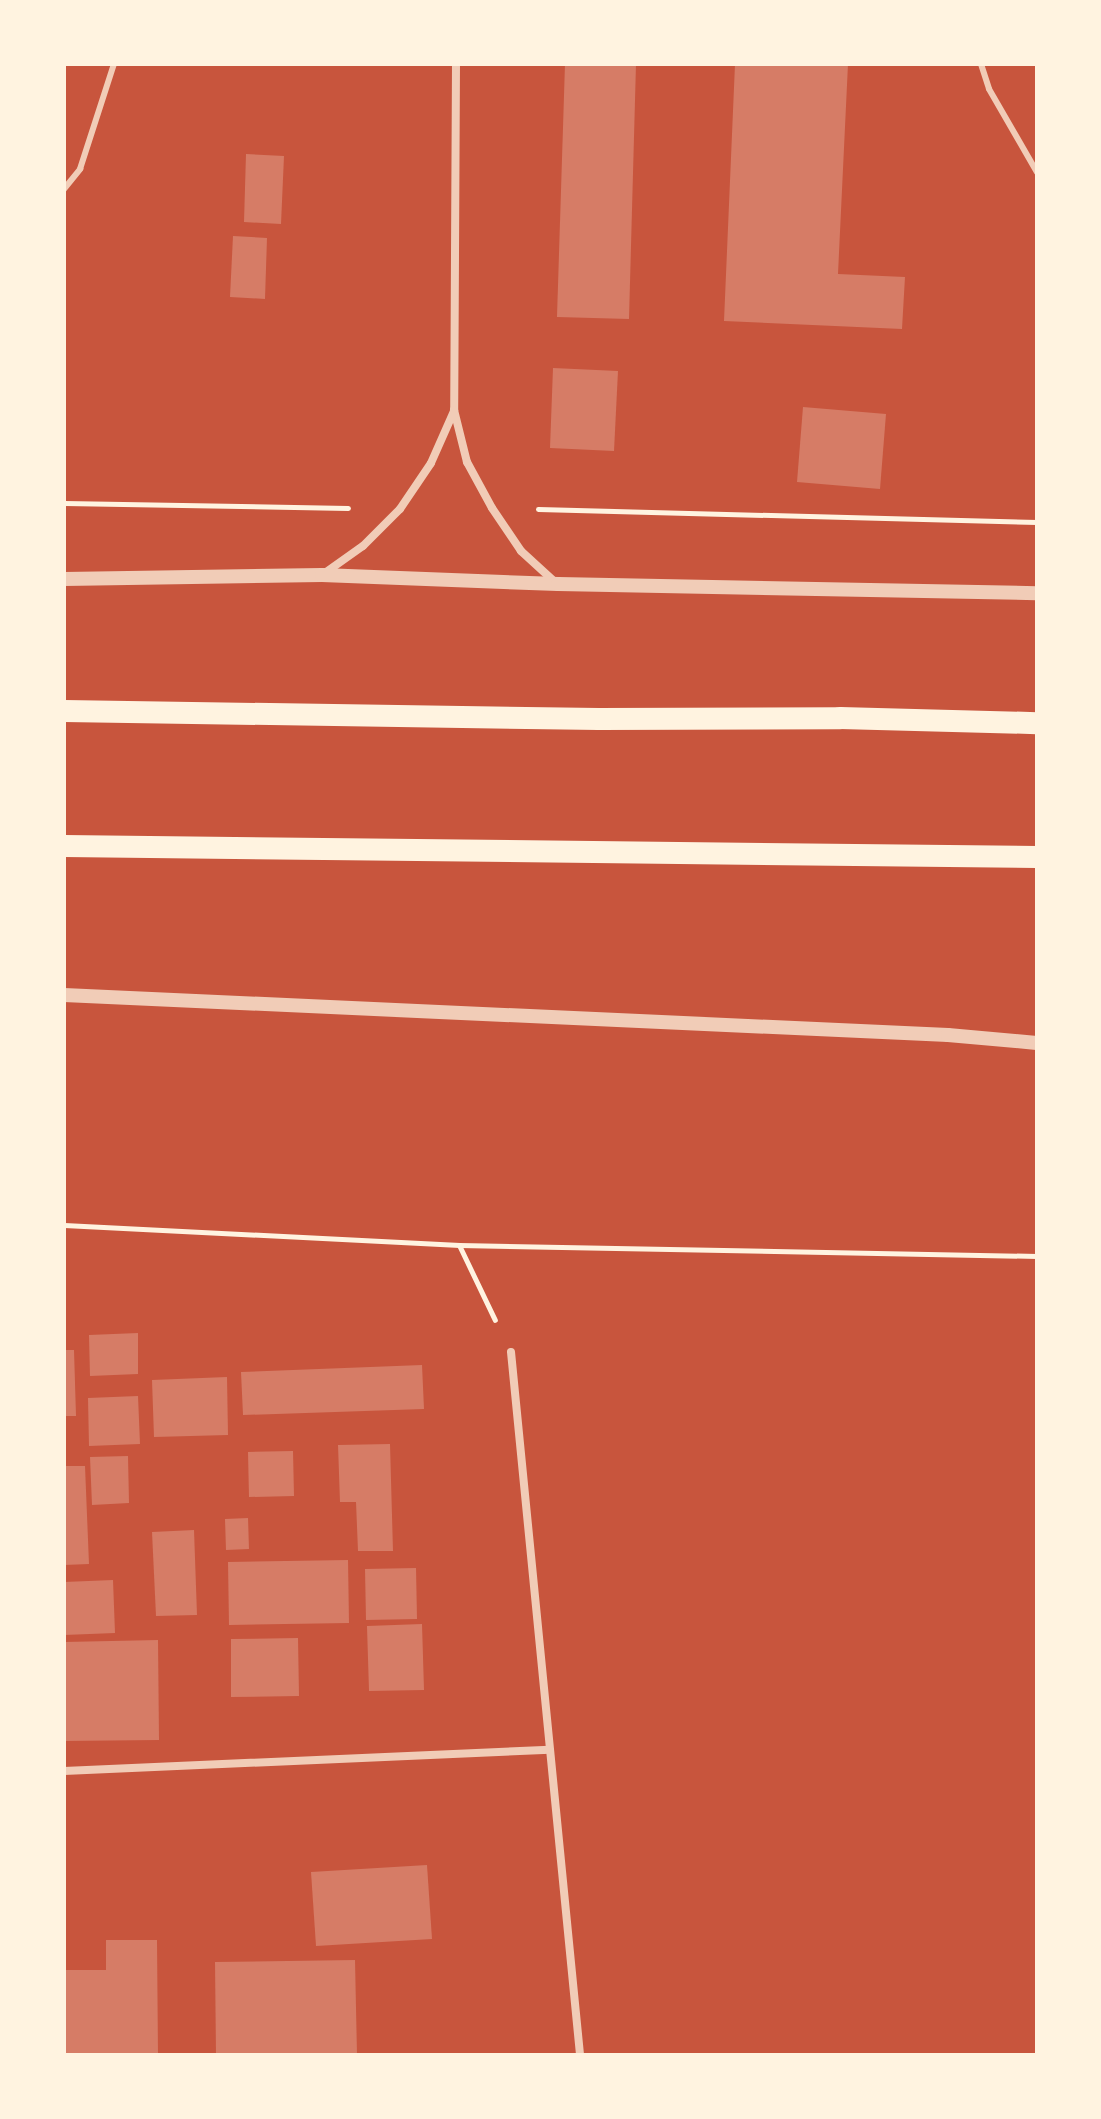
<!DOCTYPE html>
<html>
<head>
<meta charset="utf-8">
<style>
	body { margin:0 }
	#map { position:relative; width:1101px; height:2119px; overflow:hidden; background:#c8553d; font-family:"Work Sans",sans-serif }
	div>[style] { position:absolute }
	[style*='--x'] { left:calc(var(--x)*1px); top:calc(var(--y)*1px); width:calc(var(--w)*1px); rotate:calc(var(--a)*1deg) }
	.building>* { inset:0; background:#d67c66 }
	.path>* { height:5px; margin:-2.5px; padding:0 2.5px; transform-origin:2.5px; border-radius:2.5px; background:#fff3e0 }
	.service>* { height:6px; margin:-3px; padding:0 3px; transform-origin:3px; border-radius:3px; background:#f1ccb7 }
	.minor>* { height:8px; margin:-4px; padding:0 4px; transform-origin:4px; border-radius:4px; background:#f1ccb7 }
	.tertiary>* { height:14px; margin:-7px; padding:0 7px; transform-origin:7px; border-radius:7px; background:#f1ccb7 }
	.trunk>* { height:22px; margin:-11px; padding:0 11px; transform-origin:11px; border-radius:11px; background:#fff3e0 }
	span { translate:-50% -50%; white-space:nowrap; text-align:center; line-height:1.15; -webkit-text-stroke:6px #fff3e0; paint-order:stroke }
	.frame { position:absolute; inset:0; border:66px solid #fff3e0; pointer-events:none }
</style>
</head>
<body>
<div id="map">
	<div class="building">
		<i style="clip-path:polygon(565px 64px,636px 64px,629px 319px,557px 317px)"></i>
		<i style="clip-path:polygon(735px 64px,848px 64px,838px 274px,905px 277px,902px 329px,724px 321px)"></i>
		<i style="clip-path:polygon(246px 154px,284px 156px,281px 224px,244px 222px)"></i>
		<i style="clip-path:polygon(233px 236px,267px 238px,265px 299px,230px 297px)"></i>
		<i style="clip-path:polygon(553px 368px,618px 371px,614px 451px,550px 448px)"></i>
		<i style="clip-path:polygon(803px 407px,886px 414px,880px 489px,797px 482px)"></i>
		<i style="clip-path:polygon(138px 1333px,138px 1374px,90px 1376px,89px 1335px)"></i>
		<i style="clip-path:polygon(64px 1350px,74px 1350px,76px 1416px,64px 1416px)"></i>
		<i style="clip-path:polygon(422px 1365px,424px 1409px,243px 1415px,241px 1372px)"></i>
		<i style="clip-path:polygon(227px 1377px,228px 1435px,154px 1437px,152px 1380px)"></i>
		<i style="clip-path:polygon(138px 1396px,140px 1444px,89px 1446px,88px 1398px)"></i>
		<i style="clip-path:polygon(390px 1444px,393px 1551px,358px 1551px,356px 1502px,340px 1502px,338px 1445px)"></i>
		<i style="clip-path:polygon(293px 1451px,294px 1496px,249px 1497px,248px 1452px)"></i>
		<i style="clip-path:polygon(128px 1456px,129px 1503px,92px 1505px,90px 1457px)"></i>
		<i style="clip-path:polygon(64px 1466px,85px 1466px,89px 1564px,64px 1565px)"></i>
		<i style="clip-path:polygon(248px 1518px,249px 1549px,226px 1550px,225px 1519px)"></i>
		<i style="clip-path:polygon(194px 1530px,197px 1615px,156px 1616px,152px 1532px)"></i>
		<i style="clip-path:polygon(348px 1560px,349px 1623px,229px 1625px,228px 1562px)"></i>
		<i style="clip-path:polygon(416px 1568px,417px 1619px,366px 1620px,365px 1569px)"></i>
		<i style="clip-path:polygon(113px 1580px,115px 1633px,64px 1635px,64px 1582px)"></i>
		<i style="clip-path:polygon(422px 1624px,424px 1690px,369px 1691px,367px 1626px)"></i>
		<i style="clip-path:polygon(298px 1638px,299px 1696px,231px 1697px,231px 1639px)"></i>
		<i style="clip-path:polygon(158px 1640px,159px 1740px,64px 1741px,64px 1642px)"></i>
		<i style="clip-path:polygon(427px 1865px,432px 1939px,316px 1946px,311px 1872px)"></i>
		<i style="clip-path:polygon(106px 1940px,157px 1940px,158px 2055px,64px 2055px,64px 1970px,106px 1970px)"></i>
		<i style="clip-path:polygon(355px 1960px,357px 2055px,216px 2055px,215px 1962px)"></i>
	</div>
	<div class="path">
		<i style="--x:64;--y:503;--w:284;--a:1"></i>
		<i style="--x:538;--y:509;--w:499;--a:1.5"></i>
		<i style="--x:64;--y:1225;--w:396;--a:2.9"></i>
		<i style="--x:459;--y:1245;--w:578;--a:1.09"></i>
		<i style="--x:459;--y:1245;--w:83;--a:64.4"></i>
	</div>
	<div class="service">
		<i style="--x:981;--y:64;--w:26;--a:72"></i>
		<i style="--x:989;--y:89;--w:96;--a:60"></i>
		<i style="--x:64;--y:189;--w:26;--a:-51"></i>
		<i style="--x:80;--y:169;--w:110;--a:-72.1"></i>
	</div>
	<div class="minor">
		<i style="--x:456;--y:64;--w:346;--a:90.3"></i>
		<i style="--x:454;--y:410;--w:54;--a:76"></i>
		<i style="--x:467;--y:462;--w:52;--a:61.5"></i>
		<i style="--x:492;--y:508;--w:52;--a:56"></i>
		<i style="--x:521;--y:551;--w:47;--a:42.4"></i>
		<i style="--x:322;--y:575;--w:50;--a:-35.3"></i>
		<i style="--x:363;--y:546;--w:52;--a:-45"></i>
		<i style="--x:400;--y:509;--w:55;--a:-56"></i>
		<i style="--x:431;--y:463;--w:57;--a:-66.1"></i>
		<i style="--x:511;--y:1352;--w:706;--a:84.39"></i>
		<i style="--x:64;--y:1771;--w:486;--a:-2.5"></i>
	</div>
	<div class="tertiary">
		<i style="--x:64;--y:579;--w:258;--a:-0.9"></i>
		<i style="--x:322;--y:575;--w:236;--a:2.2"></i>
		<i style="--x:558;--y:584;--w:479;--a:1.1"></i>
		<i style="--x:64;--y:995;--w:885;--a:2.59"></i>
		<i style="--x:948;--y:1035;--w:89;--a:5.1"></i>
	</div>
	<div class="trunk">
		<i style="--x:64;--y:711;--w:535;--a:0.86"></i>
		<i style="--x:599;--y:719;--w:241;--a:-0.2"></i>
		<i style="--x:840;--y:718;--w:197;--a:1.5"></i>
		<i style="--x:64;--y:846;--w:973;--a:0.65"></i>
	</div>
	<div class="frame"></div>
</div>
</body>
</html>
